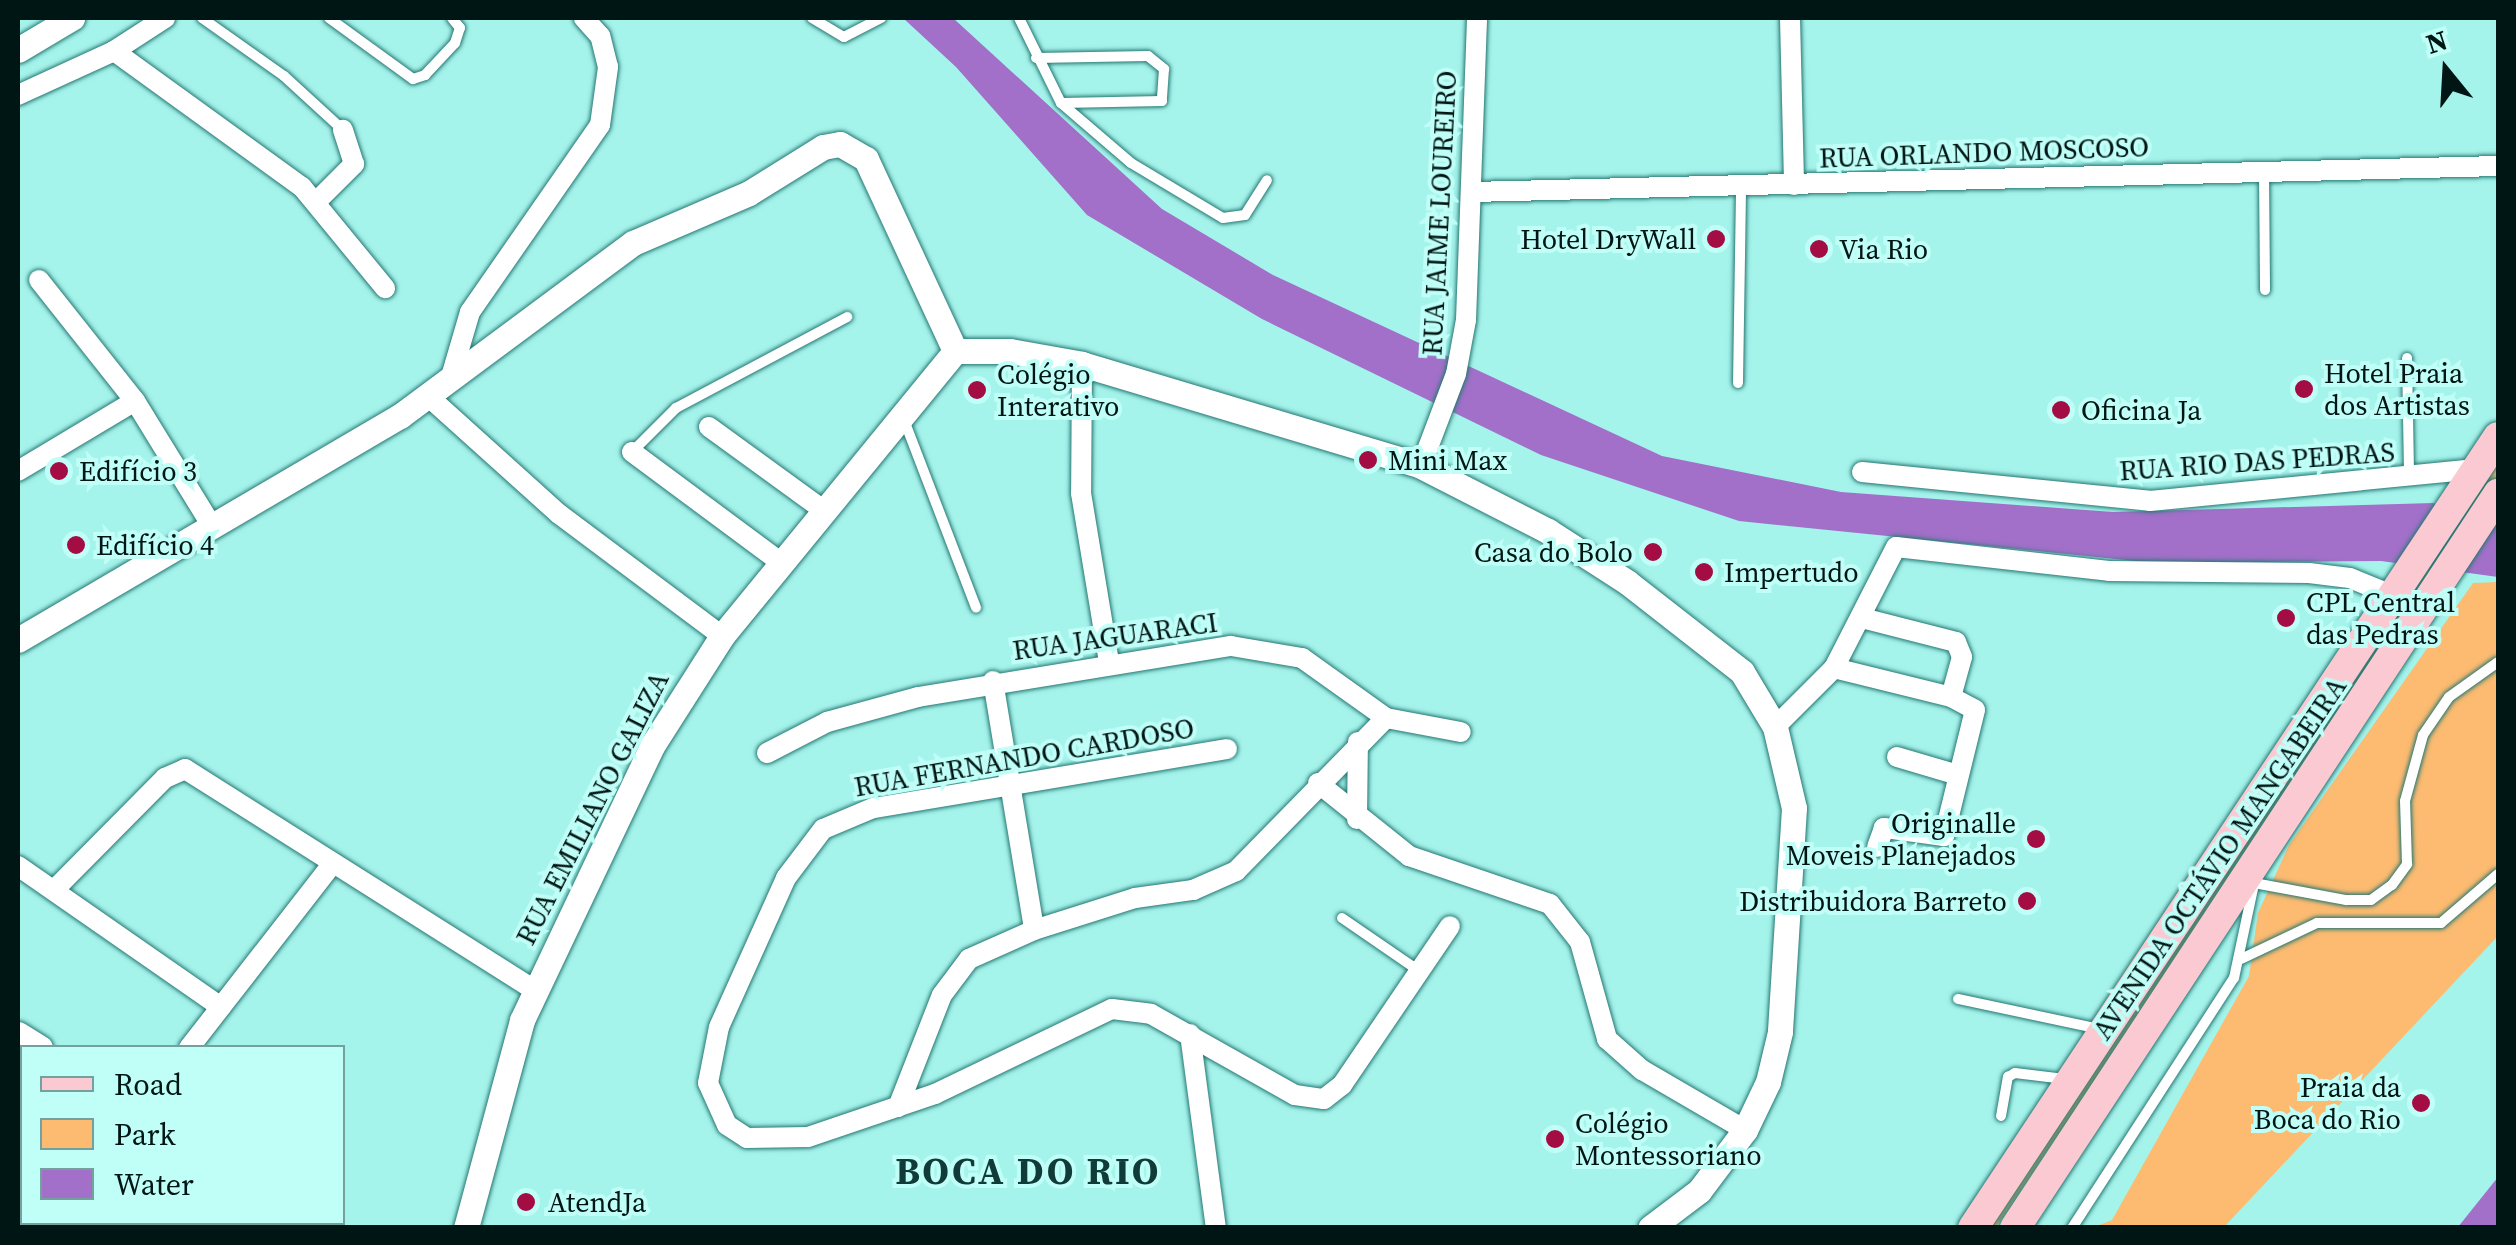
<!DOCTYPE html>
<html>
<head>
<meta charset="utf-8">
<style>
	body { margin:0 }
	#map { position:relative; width:2516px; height:1245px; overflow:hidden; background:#a5f4ec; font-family:"Source Serif 4",serif }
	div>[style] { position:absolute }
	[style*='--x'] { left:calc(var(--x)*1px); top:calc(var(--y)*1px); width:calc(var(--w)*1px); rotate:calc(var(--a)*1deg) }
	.green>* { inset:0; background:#fcbb71 }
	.water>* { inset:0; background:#a270c9 }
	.roads { filter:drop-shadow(0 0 2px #257772) drop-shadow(0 0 2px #257772) }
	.service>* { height:10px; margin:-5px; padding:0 5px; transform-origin:5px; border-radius:5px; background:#fff }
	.minor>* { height:20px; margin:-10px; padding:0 10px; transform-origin:10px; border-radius:10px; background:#fff }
	.tertiary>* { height:25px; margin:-12.5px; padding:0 12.5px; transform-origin:12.5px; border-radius:12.5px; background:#fff }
	.primary>* { height:30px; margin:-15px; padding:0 15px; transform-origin:15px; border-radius:15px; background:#fbc9d1 }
	.dots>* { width:28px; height:28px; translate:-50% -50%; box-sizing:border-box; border:5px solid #c0fef8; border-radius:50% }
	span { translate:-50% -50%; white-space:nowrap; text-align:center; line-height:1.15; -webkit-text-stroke:8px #c0fef8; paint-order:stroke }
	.street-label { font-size:28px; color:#001614 }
	.poi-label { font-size:28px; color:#001614 }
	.right { translate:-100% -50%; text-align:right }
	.left { translate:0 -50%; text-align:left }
	.district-label { font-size:38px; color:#103b38; font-weight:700; letter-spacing:2.5px }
	.frame { position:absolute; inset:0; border:20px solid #001614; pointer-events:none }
	.legend { position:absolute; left:20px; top:1045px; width:325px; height:180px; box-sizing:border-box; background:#c0fef8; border:2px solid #73a19d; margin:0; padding:12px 18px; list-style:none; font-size:30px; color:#001614 }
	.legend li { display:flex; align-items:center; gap:20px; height:50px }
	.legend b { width:50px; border:2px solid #73a19d }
	.north { position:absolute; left:2396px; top:20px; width:100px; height:100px; -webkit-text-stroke:8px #c0fef8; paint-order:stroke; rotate:342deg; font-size:28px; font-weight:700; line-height:40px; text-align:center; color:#001614 }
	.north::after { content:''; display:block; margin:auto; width:35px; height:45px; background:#001614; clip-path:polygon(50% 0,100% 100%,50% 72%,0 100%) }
</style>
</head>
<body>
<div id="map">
	<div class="green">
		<i style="clip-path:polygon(2498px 462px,2498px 482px,1996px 1227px,1986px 1228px)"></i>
		<i style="clip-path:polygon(2498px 582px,2498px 936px,2224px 1227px,2092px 1228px,2112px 1220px,2249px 976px,2258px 913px,2289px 845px,2473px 583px)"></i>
	</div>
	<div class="water">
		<i style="clip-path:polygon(903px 18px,953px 18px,1162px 209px,1273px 275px,1662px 456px,1841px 492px,2113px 512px,2433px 503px,2498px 523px,2498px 577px,2381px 561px,2155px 563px,1739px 521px,1541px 455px,1262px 319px,1087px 215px,956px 67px)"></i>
		<i style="clip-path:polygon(2498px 1177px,2498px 1227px,2458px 1227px)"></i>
	</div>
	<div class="roads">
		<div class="service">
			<i style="--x:202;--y:18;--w:100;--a:35.3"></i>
			<i style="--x:284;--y:76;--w:80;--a:42.5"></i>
			<i style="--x:329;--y:18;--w:104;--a:36"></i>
			<i style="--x:413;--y:79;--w:13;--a:-18"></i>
			<i style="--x:425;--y:75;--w:44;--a:-46.8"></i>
			<i style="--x:455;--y:43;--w:16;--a:-72"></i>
			<i style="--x:460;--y:28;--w:13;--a:-129"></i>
			<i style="--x:812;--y:18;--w:37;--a:31"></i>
			<i style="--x:844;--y:37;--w:42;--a:-27.2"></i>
			<i style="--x:1019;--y:18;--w:95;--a:63.7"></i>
			<i style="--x:1061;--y:103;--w:92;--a:40.6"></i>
			<i style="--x:1131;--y:163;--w:107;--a:30.9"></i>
			<i style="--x:1223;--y:218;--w:22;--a:-8"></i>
			<i style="--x:1245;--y:215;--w:41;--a:-57.8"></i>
			<i style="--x:1036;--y:58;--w:112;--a:-1"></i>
			<i style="--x:1148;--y:56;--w:21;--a:39"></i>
			<i style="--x:1164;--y:69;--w:32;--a:94"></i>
			<i style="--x:1162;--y:101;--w:100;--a:178.9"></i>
			<i style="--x:2264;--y:172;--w:118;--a:89.5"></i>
			<i style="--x:2407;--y:358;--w:118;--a:89"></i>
			<i style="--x:1738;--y:383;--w:194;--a:-89.1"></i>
			<i style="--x:904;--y:420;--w:201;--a:69"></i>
			<i style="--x:632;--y:452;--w:62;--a:-45"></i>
			<i style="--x:676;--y:408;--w:194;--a:-28"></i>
			<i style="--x:2254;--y:883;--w:94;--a:10.5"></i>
			<i style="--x:2346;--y:900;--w:25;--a:0"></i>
			<i style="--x:2371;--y:900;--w:26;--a:-36"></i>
			<i style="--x:2392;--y:885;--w:26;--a:-54"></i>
			<i style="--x:2407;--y:864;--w:63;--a:-91.8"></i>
			<i style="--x:2405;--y:801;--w:68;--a:-74.7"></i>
			<i style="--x:2423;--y:735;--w:46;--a:-55.6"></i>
			<i style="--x:2449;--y:697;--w:60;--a:-35.5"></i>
			<i style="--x:1342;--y:918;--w:93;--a:34.5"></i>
			<i style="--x:2241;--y:959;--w:84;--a:-25.3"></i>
			<i style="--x:2317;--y:923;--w:124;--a:0"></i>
			<i style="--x:2441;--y:923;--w:75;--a:-40.7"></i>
			<i style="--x:1958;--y:999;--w:144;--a:12"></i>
			<i style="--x:2001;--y:1116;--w:40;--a:-80"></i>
			<i style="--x:2008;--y:1077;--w:8;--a:-30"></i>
			<i style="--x:2015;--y:1073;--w:50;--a:6.8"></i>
			<i style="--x:2072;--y:1228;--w:298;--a:-57.1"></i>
			<i style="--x:2234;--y:978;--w:96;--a:-78"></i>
		</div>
		<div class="minor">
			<i style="--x:1790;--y:18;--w:167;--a:88.6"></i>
			<i style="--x:114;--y:51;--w:232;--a:35.9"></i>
			<i style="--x:302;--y:187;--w:131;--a:50.6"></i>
			<i style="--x:18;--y:95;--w:106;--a:-24.6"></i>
			<i style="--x:114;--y:51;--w:61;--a:-32.9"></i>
			<i style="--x:1472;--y:192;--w:1026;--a:-1.45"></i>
			<i style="--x:316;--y:202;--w:54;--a:-45"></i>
			<i style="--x:354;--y:164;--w:36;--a:-108"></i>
			<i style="--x:39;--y:280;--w:154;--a:51.6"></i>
			<i style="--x:135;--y:401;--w:147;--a:58.4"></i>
			<i style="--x:1082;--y:364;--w:129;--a:90.4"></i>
			<i style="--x:1081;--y:493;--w:172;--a:80.6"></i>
			<i style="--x:450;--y:380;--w:71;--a:-73.6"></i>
			<i style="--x:470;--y:312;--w:228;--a:-55.2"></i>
			<i style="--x:600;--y:125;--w:59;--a:-82.1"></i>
			<i style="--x:608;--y:67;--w:32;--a:-104"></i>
			<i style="--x:600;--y:36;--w:24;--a:-132"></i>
			<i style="--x:429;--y:397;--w:175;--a:42"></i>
			<i style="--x:559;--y:514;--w:204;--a:36.8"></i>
			<i style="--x:709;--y:427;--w:145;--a:36"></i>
			<i style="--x:632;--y:452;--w:188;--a:36.6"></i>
			<i style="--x:1421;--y:466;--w:98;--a:-69.2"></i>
			<i style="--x:1456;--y:374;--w:55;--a:-79.5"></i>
			<i style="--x:1466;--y:320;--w:302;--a:-87.9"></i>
			<i style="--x:18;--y:471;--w:136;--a:-30.9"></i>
			<i style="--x:1862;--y:472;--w:289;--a:5.7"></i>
			<i style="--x:2150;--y:501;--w:330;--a:-5.6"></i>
			<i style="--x:1862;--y:618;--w:97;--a:14.3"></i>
			<i style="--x:1956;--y:642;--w:16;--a:68"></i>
			<i style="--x:1962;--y:657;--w:41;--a:105.4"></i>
			<i style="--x:1951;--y:697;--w:27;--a:28"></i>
			<i style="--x:1975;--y:710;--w:130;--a:103.8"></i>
			<i style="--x:1944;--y:836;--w:61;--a:-172.4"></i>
			<i style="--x:1884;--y:828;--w:20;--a:110"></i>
			<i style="--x:1834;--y:668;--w:121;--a:13.9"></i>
			<i style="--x:993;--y:681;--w:252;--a:80.6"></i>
			<i style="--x:1775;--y:727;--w:83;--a:-45"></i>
			<i style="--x:1834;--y:668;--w:136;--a:-62.9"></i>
			<i style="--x:1896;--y:547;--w:214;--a:6.4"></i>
			<i style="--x:2109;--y:571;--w:200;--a:0.6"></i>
			<i style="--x:2309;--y:573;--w:41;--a:7"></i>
			<i style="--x:2350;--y:578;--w:48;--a:22.2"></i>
			<i style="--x:1227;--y:749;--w:359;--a:170.5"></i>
			<i style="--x:873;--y:808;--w:54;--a:157.2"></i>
			<i style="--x:823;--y:829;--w:61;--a:127.1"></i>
			<i style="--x:786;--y:878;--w:163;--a:114.2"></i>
			<i style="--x:719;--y:1027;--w:57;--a:101.1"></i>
			<i style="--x:708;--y:1083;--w:46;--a:65.7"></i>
			<i style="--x:727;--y:1125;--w:24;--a:33"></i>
			<i style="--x:747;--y:1138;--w:61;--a:-0.9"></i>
			<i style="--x:808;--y:1137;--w:134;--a:-18.7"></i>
			<i style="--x:935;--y:1094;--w:196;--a:-25.7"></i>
			<i style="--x:1112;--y:1009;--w:39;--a:7"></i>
			<i style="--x:1151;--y:1014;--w:165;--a:29.4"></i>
			<i style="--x:1295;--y:1095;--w:29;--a:8"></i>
			<i style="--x:1324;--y:1099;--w:23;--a:-38"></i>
			<i style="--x:1342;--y:1085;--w:192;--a:-55.8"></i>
			<i style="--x:767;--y:753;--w:68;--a:-27.3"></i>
			<i style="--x:827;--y:722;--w:94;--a:-15.4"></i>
			<i style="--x:918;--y:697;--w:317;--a:-9.3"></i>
			<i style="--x:1231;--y:646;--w:72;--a:9.6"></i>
			<i style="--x:1302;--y:658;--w:103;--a:35.5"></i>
			<i style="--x:1386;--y:718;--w:76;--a:10.6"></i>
			<i style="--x:1897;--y:757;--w:64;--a:16.4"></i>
			<i style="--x:1318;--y:783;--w:117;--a:38.7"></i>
			<i style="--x:1409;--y:856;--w:149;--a:18.8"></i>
			<i style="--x:1550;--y:904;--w:48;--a:51.7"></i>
			<i style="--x:1580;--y:942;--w:101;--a:74.4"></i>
			<i style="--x:1607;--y:1039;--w:47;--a:41.5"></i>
			<i style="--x:1642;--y:1070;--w:119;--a:30.2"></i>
			<i style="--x:1357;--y:819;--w:77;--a:-89.3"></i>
			<i style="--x:18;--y:866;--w:247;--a:34.8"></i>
			<i style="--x:54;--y:890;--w:158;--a:-45.3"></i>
			<i style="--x:165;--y:778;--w:22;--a:-24"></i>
			<i style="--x:185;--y:769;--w:413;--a:32.3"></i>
			<i style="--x:1190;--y:1034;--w:196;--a:82.4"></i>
			<i style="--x:189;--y:1048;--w:233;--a:-52.1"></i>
			<i style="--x:898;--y:1107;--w:120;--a:-68.6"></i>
			<i style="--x:942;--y:995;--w:45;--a:-53.1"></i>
			<i style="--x:969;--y:959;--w:71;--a:-24"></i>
			<i style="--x:1034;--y:930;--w:106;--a:-17.6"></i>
			<i style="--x:1135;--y:898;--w:59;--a:-7.9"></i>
			<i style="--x:1193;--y:890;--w:47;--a:-23.8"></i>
			<i style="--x:1236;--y:871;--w:214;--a:-45.6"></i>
			<i style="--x:65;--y:1228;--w:7;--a:-63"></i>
		</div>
		<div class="tertiary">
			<i style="--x:18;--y:50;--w:63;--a:-30.7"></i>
			<i style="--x:955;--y:351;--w:55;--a:0"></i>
			<i style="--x:1010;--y:351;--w:73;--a:10.2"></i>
			<i style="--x:1082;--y:364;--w:354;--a:16.7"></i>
			<i style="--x:1421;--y:466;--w:143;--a:27.1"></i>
			<i style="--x:1548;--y:531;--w:94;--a:32.8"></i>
			<i style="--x:1627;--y:582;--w:146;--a:38"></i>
			<i style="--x:1742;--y:672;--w:64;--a:59"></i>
			<i style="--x:1775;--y:727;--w:83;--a:76.8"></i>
			<i style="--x:1794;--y:808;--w:224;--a:93.6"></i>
			<i style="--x:1780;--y:1032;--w:51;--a:103.5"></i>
			<i style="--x:1768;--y:1082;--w:53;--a:115.6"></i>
			<i style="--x:1745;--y:1130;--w:76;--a:127"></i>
			<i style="--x:1699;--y:1191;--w:61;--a:142.9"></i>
			<i style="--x:18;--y:640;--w:443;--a:-30.4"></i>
			<i style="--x:400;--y:416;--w:290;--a:-36.6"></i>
			<i style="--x:633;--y:243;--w:126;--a:-23.3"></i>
			<i style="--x:749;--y:193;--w:87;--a:-31.9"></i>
			<i style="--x:823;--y:147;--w:17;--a:-10"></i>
			<i style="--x:840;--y:144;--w:30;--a:30"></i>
			<i style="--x:866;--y:159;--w:212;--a:65.1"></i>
			<i style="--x:18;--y:1034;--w:26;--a:32"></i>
			<i style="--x:306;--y:1222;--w:10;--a:37"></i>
			<i style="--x:466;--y:1228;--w:215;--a:-74.9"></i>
			<i style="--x:522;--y:1020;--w:303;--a:-64.6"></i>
			<i style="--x:652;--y:746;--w:130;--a:-57.5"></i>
			<i style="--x:722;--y:636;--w:368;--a:-50.7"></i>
		</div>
		<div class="primary">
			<i style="--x:1973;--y:1228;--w:949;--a:-56.43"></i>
			<i style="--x:2015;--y:1228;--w:879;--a:-56.65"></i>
		</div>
	</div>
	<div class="dots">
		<i style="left:1716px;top:239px;background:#a40c44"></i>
		<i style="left:1819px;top:249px;background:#a40c44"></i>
		<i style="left:2304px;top:389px;background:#a40c44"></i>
		<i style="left:977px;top:390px;background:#a40c44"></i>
		<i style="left:2061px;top:410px;background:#a40c44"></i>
		<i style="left:1368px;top:460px;background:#a40c44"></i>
		<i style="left:59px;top:471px;background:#a40c44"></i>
		<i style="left:76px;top:545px;background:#a40c44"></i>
		<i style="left:1653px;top:552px;background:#a40c44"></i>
		<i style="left:1704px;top:572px;background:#a40c44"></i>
		<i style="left:2286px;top:618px;background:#a40c44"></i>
		<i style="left:2036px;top:839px;background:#a40c44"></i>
		<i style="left:2027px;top:901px;background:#a40c44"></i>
		<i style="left:2421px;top:1103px;background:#a40c44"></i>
		<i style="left:1555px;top:1139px;background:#a40c44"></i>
		<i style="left:526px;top:1202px;background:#a40c44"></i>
	</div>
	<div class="street-label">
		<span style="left:1984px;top:152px;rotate:-2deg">RUA ORLANDO MOSCOSO</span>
		<span style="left:1439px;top:213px;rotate:-87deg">RUA JAIME LOUREIRO</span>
		<span style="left:2257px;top:461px;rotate:-4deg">RUA RIO DAS PEDRAS</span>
		<span style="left:1115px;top:636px;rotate:-8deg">RUA JAGUARACI</span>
		<span style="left:1024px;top:757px;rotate:-10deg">RUA FERNANDO CARDOSO</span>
		<span style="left:592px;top:808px;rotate:-63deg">RUA EMILIANO GALIZA</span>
		<span style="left:2219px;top:858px;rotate:-56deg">AVENIDA OCTÁVIO MANGABEIRA</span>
	</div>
	<div class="poi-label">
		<span class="right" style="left:1696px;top:239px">Hotel DryWall</span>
		<span class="left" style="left:1839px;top:249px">Via Rio</span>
		<span class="left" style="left:2324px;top:389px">Hotel Praia<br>dos Artistas</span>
		<span class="left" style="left:997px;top:390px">Colégio<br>Interativo</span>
		<span class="left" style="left:2081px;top:410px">Oficina Ja</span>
		<span class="left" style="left:1388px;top:460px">Mini Max</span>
		<span class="left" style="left:79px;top:471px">Edifício 3</span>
		<span class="left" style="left:96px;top:545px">Edifício 4</span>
		<span class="right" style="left:1633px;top:552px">Casa do Bolo</span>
		<span class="left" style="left:1724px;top:572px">Impertudo</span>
		<span class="left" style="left:2306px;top:618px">CPL Central<br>das Pedras</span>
		<span class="right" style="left:2016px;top:839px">Originalle<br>Moveis Planejados</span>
		<span class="right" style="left:2007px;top:901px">Distribuidora Barreto</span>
		<span class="right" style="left:2401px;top:1103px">Praia da<br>Boca do Rio</span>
		<span class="left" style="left:1575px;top:1139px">Colégio<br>Montessoriano</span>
		<span class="left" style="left:548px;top:1202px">AtendJa</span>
	</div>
	<div class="district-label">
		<span style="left:1028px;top:1172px">BOCA DO RIO</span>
	</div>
	<div class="frame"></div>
	<ul class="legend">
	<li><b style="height:12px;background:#fbc9d1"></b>Road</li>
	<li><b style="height:28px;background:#fcbb71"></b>Park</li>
	<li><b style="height:28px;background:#a270c9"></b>Water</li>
	</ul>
	<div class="north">N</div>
</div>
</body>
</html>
